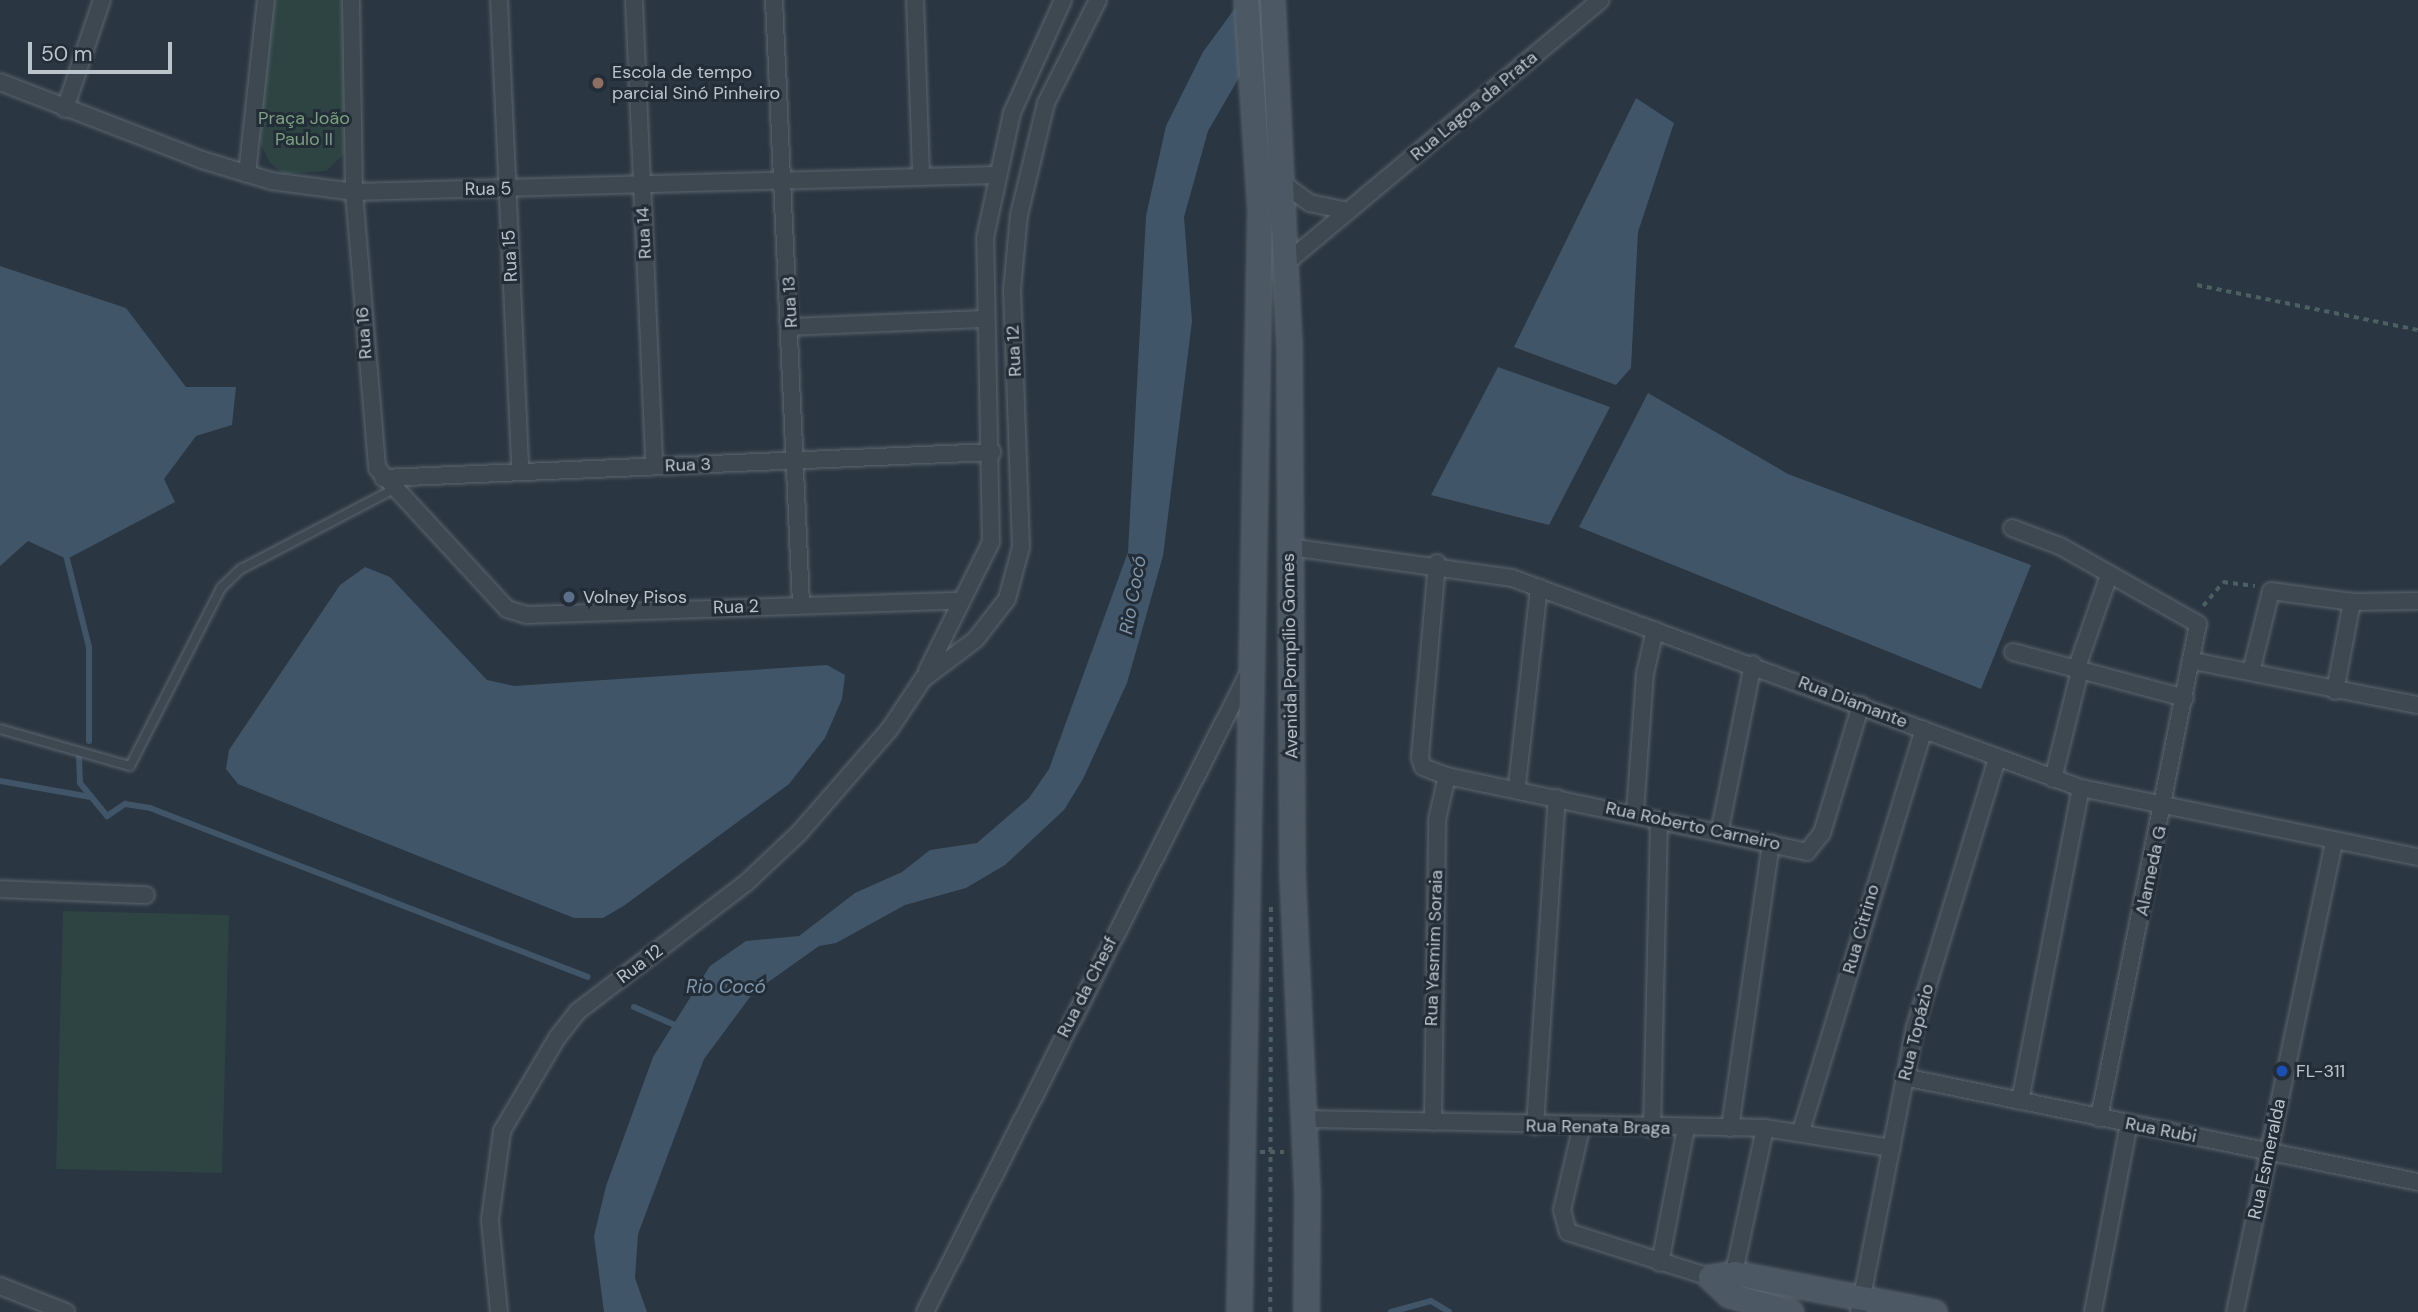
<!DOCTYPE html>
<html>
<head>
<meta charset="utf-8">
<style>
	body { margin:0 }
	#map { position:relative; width:2418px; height:1312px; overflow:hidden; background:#2a3641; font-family:"DM Sans",sans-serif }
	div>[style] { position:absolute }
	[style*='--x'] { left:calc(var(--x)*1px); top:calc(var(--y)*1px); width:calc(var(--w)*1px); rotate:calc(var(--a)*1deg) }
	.green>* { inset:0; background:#2d4443 }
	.water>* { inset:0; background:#415568 }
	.stream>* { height:6px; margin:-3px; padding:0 3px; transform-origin:3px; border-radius:3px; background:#415568 }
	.path>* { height:3.5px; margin-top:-1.75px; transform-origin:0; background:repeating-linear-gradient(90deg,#4c6061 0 5px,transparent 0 10px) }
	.roads { filter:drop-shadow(0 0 2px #5c666f) drop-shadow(0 0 2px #5c666f) }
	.lane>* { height:8px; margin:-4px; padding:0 4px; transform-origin:4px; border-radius:4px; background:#3e4851 }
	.street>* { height:16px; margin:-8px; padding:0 8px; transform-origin:8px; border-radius:8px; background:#3e4851 }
	.secondary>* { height:23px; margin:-11.5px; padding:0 11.5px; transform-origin:11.5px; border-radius:11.5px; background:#4c5864 }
	.dots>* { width:19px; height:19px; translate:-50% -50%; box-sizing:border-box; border:4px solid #232d37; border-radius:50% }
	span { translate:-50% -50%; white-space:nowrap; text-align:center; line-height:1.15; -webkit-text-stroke:6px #232d37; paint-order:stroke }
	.poi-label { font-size:18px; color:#bbc3cb }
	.left { translate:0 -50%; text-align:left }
	.street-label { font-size:18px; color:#bbc3cb }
	.park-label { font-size:18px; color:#7c9f80 }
	.water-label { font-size:19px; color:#7f96aa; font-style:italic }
	.scale { position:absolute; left:28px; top:42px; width:144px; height:32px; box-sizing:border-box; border:4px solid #bbc3cb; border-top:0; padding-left:9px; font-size:21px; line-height:24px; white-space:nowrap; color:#bbc3cb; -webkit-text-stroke:5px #232d37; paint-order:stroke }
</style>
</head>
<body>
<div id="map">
	<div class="green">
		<i style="clip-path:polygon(269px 0,342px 0,349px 135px,345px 153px,326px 171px,284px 174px,270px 163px,256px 135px)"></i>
		<i style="clip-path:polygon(63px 911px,229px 915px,222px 1173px,56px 1169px)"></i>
	</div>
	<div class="water">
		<i style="clip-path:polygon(1241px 0,1284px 0,1208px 131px,1184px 217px,1192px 321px,1163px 556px,1127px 683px,1083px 779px,1064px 810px,1005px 865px,966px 888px,905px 905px,836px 943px,819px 946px,753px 993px,704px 1059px,638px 1234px,635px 1278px,647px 1312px,604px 1312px,594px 1236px,606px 1186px,653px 1057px,710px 966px,746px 941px,799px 936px,855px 893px,902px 872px,930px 850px,977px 843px,1029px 798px,1049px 769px,1128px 552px,1146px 216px,1166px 126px,1203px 52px)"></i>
		<i style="clip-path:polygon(1636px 98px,1674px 123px,1638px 232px,1631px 368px,1616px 385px,1514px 347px)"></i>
		<i style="clip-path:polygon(0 266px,126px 308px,186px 387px,236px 387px,232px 425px,196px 436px,164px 479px,175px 502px,67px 559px,28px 541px,0 566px)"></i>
		<i style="clip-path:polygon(1498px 367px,1610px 407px,1549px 525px,1431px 495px)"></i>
		<i style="clip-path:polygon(1648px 393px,1788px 474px,2031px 565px,1981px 689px,1579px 527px)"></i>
		<i style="clip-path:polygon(365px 567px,390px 577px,487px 680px,514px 686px,827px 665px,845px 675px,842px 699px,825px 738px,789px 784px,625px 905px,603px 918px,574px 918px,238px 784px,226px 769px,229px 750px,340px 585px)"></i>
	</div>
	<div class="stream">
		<i style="--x:65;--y:551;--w:99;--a:76"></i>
		<i style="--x:89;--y:647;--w:94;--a:90"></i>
		<i style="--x:79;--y:756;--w:27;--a:88"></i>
		<i style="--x:80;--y:783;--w:43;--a:50.7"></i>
		<i style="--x:107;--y:816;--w:22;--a:-34"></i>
		<i style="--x:125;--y:804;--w:25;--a:9"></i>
		<i style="--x:150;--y:808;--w:469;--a:21.1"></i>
		<i style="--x:0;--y:781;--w:92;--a:10"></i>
		<i style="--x:634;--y:1007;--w:47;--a:23.8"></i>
		<i style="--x:1391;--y:1312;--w:41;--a:-15.4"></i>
		<i style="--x:1431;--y:1301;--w:21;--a:31"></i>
	</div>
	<div class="path">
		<i style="--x:2197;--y:285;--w:226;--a:11.5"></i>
		<i style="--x:2203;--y:606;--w:31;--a:-50"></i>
		<i style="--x:2223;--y:582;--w:32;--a:7"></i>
		<i style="--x:1260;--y:1152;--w:24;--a:0"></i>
		<i style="--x:1270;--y:1312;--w:407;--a:-89.9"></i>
	</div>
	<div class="roads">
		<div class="lane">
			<i style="--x:0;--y:729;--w:135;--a:15.9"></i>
			<i style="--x:130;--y:766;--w:200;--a:-62.9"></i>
			<i style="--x:221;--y:588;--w:28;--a:-44"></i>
			<i style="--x:241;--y:569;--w:170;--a:-27.6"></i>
		</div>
		<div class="street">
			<i style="--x:351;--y:0;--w:192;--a:89.1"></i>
			<i style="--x:354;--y:192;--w:277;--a:85.2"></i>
			<i style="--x:377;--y:468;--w:192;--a:47.3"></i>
			<i style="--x:507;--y:609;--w:21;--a:17"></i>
			<i style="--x:527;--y:615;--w:433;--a:-1.9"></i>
			<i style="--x:499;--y:0;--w:470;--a:87.4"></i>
			<i style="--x:634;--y:0;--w:466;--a:87.5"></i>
			<i style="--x:774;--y:0;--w:605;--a:87.44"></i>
			<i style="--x:915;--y:0;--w:176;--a:88"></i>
			<i style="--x:0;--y:82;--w:217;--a:21.1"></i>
			<i style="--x:202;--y:160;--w:72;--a:16.9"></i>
			<i style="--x:271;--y:181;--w:84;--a:7.5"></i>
			<i style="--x:354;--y:192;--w:641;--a:-1.52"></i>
			<i style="--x:65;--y:109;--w:115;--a:-71.3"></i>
			<i style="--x:247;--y:174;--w:175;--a:-83.8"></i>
			<i style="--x:1285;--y:185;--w:31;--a:36"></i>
			<i style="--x:1310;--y:203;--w:38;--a:12"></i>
			<i style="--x:1286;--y:263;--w:410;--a:-39.9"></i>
			<i style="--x:792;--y:327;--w:194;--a:-2.4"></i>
			<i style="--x:383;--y:478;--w:610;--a:-2.44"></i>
			<i style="--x:2012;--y:528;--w:51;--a:20.6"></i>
			<i style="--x:2060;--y:546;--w:159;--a:29.5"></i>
			<i style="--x:2198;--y:624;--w:504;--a:101.33"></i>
			<i style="--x:1289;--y:547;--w:225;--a:7.9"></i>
			<i style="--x:1512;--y:578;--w:607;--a:20.26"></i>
			<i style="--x:2081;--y:788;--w:344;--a:11.6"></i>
			<i style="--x:1437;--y:563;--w:196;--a:95"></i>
			<i style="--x:1420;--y:758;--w:9;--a:72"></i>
			<i style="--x:1423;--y:767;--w:26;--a:21"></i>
			<i style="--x:1447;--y:776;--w:368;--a:11.9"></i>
			<i style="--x:1807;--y:852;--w:24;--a:-52"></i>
			<i style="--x:1822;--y:833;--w:134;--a:-73.1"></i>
			<i style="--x:2013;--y:652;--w:178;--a:15"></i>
			<i style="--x:2193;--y:661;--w:229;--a:11.1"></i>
			<i style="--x:2076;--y:670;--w:101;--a:-70.8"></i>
			<i style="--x:927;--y:671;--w:144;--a:-63.6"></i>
			<i style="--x:991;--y:542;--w:304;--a:-91.1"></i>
			<i style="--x:985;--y:238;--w:128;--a:-77.8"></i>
			<i style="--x:1012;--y:113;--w:124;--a:-65.7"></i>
			<i style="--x:2251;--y:672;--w:83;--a:-76.1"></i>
			<i style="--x:2271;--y:591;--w:82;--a:7.7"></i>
			<i style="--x:2352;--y:602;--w:66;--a:-0.9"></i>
			<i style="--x:2335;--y:691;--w:91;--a:-79.2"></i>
			<i style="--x:2053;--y:779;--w:111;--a:-76"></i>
			<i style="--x:1517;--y:786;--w:200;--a:-83.7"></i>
			<i style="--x:1635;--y:813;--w:139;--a:-85.9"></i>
			<i style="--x:1645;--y:674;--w:45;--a:-77.2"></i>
			<i style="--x:1720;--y:829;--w:168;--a:-78.7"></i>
			<i style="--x:0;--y:889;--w:146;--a:2.4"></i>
			<i style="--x:1904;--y:1077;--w:525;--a:11.55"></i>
			<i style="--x:2020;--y:1101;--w:319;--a:-79"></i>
			<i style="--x:1303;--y:1119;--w:462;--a:1.1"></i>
			<i style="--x:1765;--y:1128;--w:128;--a:9"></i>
			<i style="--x:1433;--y:1122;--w:302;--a:-89.2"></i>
			<i style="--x:1437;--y:820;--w:45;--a:-77.2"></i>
			<i style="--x:1535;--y:1126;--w:329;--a:-86.2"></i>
			<i style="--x:1730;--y:1128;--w:288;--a:-81.8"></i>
			<i style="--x:1581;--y:1129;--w:83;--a:103.2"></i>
			<i style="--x:1562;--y:1210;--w:23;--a:75"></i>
			<i style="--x:1568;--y:1232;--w:149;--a:17.6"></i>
			<i style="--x:1652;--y:1129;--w:309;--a:-88.7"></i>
			<i style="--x:1801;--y:1131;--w:420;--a:-73"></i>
			<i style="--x:1660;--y:1263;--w:137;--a:-79.1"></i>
			<i style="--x:1732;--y:1282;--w:157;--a:-77.9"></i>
			<i style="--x:0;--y:1286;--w:71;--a:21.5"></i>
			<i style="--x:499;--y:1312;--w:92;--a:-95.6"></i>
			<i style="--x:490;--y:1220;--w:90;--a:-82.3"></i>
			<i style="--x:502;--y:1131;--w:108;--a:-59.4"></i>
			<i style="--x:557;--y:1038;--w:33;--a:-52"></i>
			<i style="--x:577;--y:1012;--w:213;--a:-37.4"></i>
			<i style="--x:746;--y:883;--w:73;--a:-43.3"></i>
			<i style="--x:799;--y:833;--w:137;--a:-48.9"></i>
			<i style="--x:889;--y:730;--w:61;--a:-56.3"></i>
			<i style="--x:923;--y:679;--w:66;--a:-37"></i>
			<i style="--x:976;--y:639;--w:51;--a:-52.2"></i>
			<i style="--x:1007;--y:599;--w:54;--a:-74.9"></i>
			<i style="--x:1021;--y:547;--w:257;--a:-92"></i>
			<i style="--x:1012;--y:290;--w:75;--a:-84.7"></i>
			<i style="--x:1019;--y:215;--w:115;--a:-76.4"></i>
			<i style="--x:1046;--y:103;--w:115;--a:-63.2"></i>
			<i style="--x:925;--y:1312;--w:717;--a:-63.15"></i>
			<i style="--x:1859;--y:1312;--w:290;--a:-78.9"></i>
			<i style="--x:1915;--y:1027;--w:281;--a:-73"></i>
			<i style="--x:2093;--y:1312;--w:191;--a:-79.2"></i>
			<i style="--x:2235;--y:1312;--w:481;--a:-78.1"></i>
		</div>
		<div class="secondary">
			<i style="--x:1272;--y:0;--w:342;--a:87.2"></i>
			<i style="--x:1289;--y:342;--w:533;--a:89.68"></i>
			<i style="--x:1292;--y:875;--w:322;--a:87.3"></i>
			<i style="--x:1307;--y:1197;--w:115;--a:90.5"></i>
			<i style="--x:1710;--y:1277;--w:24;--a:-9"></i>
			<i style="--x:1734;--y:1273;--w:204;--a:11"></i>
			<i style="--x:1710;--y:1277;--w:26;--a:43"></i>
			<i style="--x:1729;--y:1295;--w:64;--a:15.3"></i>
			<i style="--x:1239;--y:1312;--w:1102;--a:-88.91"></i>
			<i style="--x:1260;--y:210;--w:210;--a:-93.8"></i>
		</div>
	</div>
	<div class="dots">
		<i style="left:598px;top:83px;background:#8d6e63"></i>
		<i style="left:569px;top:597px;background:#5c6f8a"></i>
		<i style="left:2282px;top:1071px;background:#1a4fb4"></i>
	</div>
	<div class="poi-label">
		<span class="left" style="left:612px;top:83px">Escola de tempo<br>parcial Sinó Pinheiro</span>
		<span class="left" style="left:583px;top:597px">Volney Pisos</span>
		<span class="left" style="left:2296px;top:1071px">FL-311</span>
	</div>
	<div class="street-label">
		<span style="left:1474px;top:106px;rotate:-40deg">Rua Lagoa da Prata</span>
		<span style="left:488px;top:189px;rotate:-1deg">Rua 5</span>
		<span style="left:644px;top:233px;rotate:-93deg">Rua 14</span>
		<span style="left:510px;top:256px;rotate:-93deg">Rua 15</span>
		<span style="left:790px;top:302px;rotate:-93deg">Rua 13</span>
		<span style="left:364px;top:333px;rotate:-94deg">Rua 16</span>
		<span style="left:1014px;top:351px;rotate:-93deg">Rua 12</span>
		<span style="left:688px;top:465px;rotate:-2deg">Rua 3</span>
		<span style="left:736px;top:607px;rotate:-2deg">Rua 2</span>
		<span style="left:1290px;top:656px;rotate:-91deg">Avenida Pompílio Gomes</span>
		<span style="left:1853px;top:702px;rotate:21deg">Rua Diamante</span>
		<span style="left:1693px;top:826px;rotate:12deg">Rua Roberto Carneiro</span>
		<span style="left:2151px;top:871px;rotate:-78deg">Alameda G</span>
		<span style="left:1861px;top:929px;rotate:-74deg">Rua Citrino</span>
		<span style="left:1434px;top:948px;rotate:-88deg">Rua Yasmim Soraia</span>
		<span style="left:640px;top:964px;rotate:-37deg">Rua 12</span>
		<span style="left:1087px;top:987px;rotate:-63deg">Rua da Chesf</span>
		<span style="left:1916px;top:1032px;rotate:-76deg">Rua Topázio</span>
		<span style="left:1598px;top:1127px;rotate:1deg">Rua Renata Braga</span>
		<span style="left:2161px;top:1130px;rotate:11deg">Rua Rubi</span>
		<span style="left:2267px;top:1159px;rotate:-78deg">Rua Esmeralda</span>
	</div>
	<div class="park-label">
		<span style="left:304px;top:129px">Praça João<br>Paulo II</span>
	</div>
	<div class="water-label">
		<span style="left:1133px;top:595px;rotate:-80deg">Rio Cocó</span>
		<span style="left:726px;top:987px">Rio Cocó</span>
	</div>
	<div class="scale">50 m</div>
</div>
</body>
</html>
